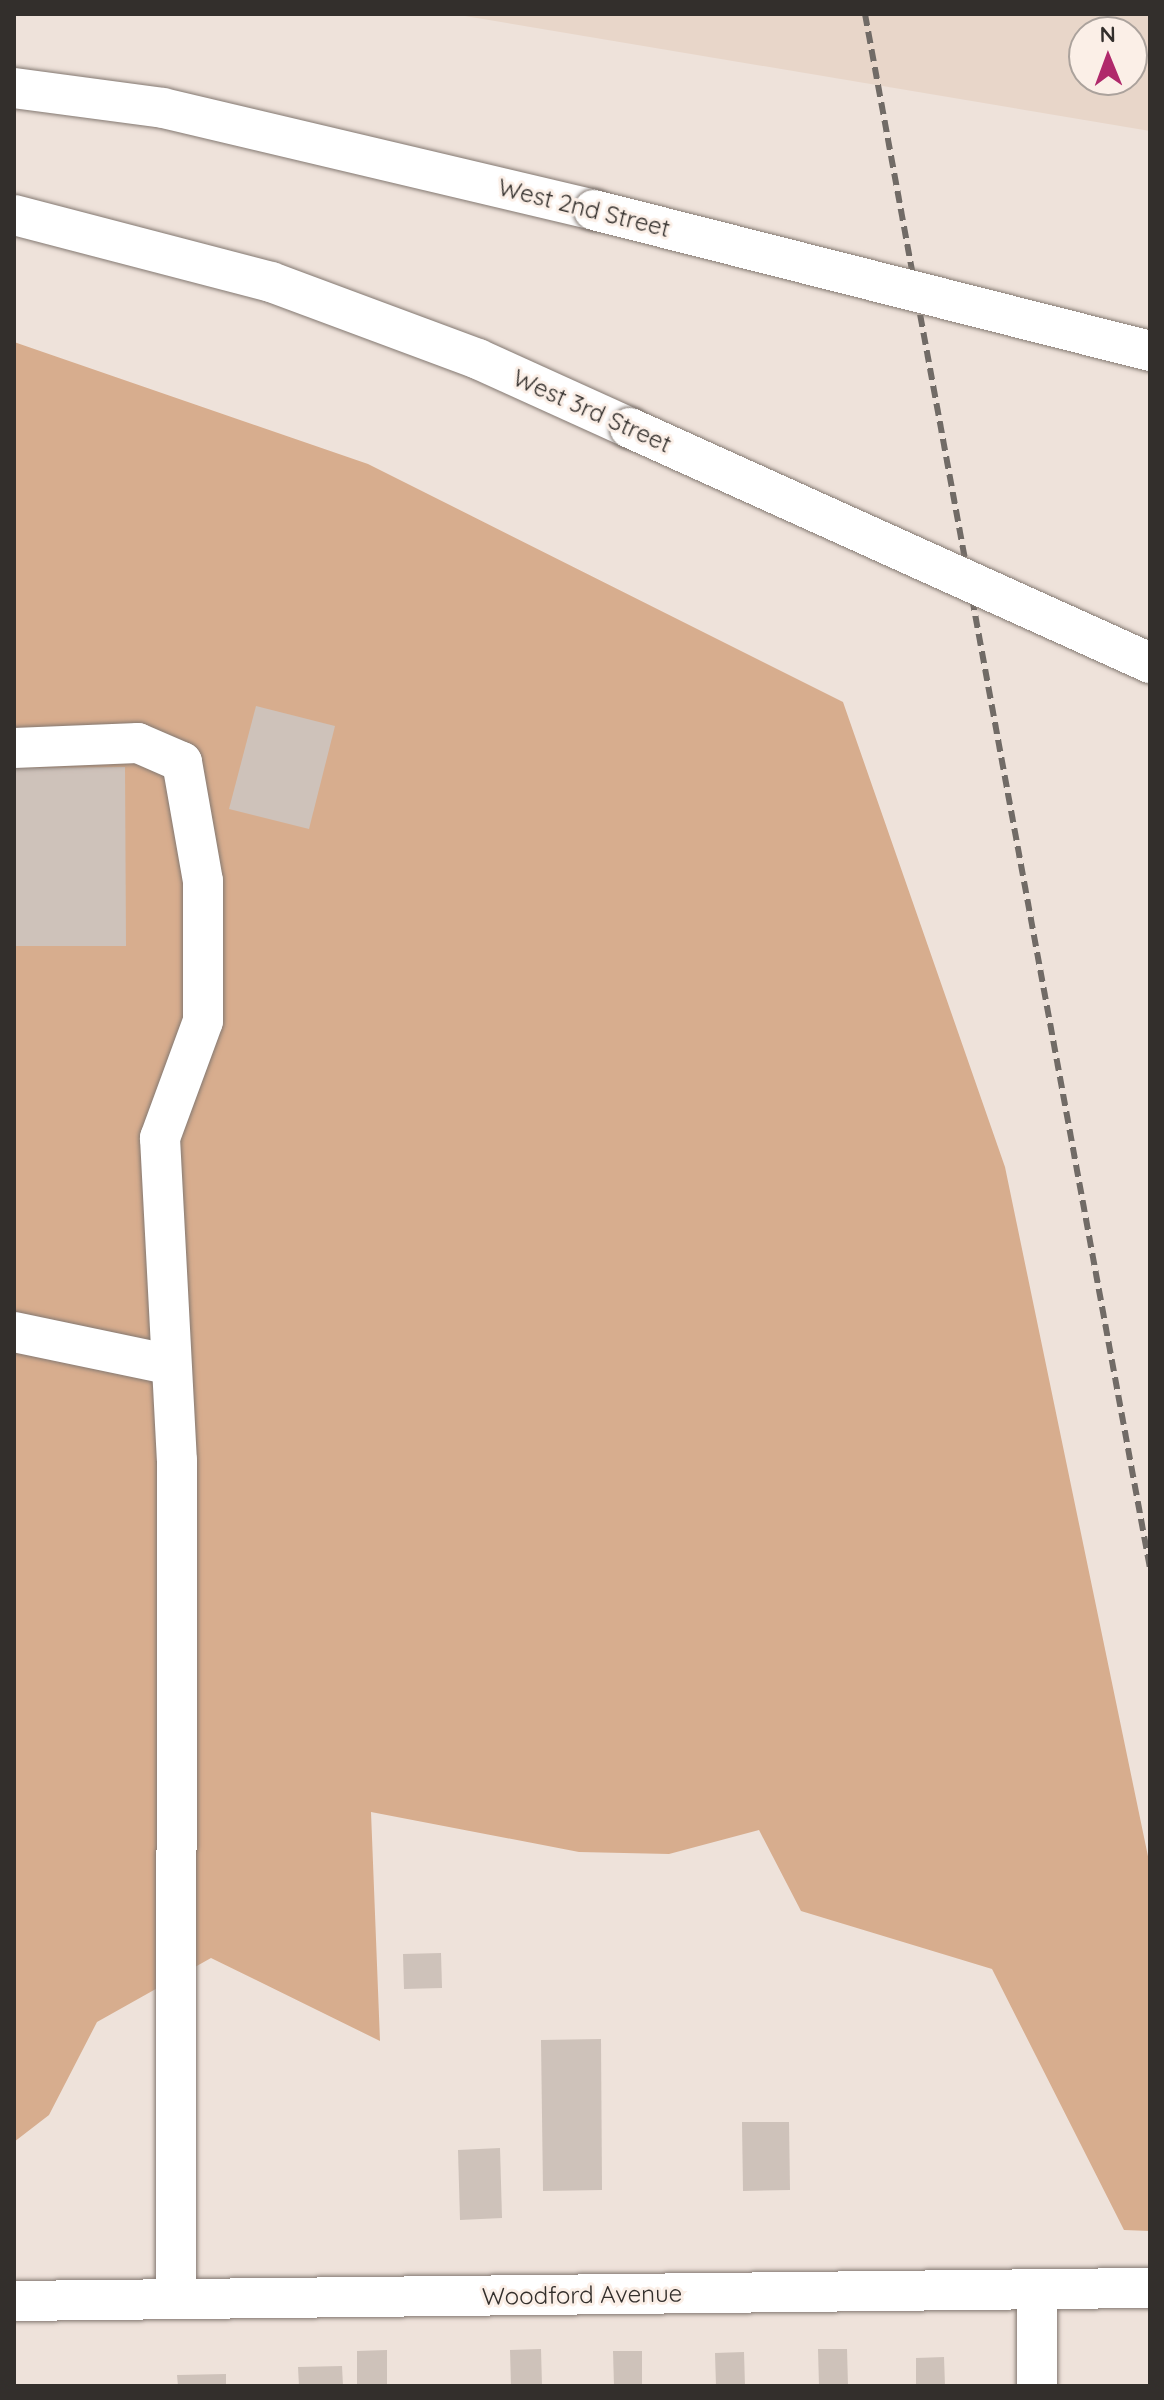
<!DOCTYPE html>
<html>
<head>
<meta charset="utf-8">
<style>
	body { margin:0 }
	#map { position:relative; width:1164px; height:2400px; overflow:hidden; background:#eee2da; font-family:Quicksand,sans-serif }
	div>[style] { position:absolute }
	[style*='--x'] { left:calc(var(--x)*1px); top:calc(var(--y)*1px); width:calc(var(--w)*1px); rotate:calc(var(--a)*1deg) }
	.built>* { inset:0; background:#e8d6c9 }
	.forest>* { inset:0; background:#d7ad8e }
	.building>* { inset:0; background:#cec2ba }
	.roads { filter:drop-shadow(0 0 2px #837871) drop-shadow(0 0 2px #837871) }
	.minor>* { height:40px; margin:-20px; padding:0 20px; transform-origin:20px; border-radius:20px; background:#fff }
	.rail>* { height:6px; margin-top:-3px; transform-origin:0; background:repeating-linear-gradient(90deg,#716b66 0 12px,transparent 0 18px) }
	.bridges { filter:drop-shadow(0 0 2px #837871) drop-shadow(0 0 2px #837871) }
	.minor-bridge>* { height:40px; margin:-20px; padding:0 20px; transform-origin:20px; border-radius:20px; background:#fff }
	span { translate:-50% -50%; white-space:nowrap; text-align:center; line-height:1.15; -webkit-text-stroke:6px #fbefe7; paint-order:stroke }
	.street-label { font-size:24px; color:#332f2c }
	.frame { position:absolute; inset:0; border:16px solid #332f2c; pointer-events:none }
	.north { position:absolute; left:1068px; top:16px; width:80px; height:80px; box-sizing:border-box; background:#fbefe7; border:2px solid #aba29c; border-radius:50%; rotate:359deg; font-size:22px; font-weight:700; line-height:32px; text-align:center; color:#332f2c }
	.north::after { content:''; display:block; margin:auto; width:28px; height:36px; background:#b0296b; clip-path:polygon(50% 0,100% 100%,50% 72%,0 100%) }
</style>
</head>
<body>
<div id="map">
	<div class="built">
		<i style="clip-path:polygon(evenodd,453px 14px,1150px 14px,1150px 131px,453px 14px,1084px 32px,1132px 32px,1132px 80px,1084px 80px,1084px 32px)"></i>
	</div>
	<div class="forest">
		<i style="clip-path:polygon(14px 342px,368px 464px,843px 702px,1005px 1167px,1150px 1866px,1150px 2231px,1124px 2230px,992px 1969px,801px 1911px,759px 1830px,669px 1854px,579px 1852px,371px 1812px,380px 2041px,211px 1958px,97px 2022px,49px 2115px,14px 2142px)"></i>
	</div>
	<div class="building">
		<i style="clip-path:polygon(256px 706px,335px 726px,309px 829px,229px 809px)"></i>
		<i style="clip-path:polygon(125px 767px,126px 946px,14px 946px,14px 768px)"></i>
		<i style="clip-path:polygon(441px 1953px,442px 1988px,404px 1989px,403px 1954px)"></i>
		<i style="clip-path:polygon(601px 2039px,602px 2190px,543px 2191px,541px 2040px)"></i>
		<i style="clip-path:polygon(742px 2122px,789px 2122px,790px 2190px,743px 2191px)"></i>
		<i style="clip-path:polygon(500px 2148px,502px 2218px,460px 2220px,458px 2150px)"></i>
		<i style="clip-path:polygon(541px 2349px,542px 2386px,511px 2386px,510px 2350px)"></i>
		<i style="clip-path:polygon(818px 2349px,847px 2349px,848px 2386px,819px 2386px)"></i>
		<i style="clip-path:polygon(387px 2350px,387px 2386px,357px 2386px,357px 2351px)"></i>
		<i style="clip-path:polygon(613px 2351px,642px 2351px,642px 2386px,614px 2386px)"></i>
		<i style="clip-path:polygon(744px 2352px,745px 2386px,716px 2386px,715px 2353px)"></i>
		<i style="clip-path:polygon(944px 2357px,945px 2386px,916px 2386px,916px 2358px)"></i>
		<i style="clip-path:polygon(342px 2366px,343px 2386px,299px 2386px,298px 2367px)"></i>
		<i style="clip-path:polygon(226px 2374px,226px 2386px,178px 2386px,177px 2375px)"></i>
	</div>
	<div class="roads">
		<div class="minor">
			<i style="--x:14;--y:88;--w:150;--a:7.6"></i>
			<i style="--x:163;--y:108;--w:443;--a:13.3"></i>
			<i style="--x:14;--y:215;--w:266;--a:14.6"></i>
			<i style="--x:271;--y:282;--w:221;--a:20.4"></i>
			<i style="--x:478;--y:359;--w:167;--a:24.4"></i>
			<i style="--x:14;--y:748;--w:124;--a:-2.3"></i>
			<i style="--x:138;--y:743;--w:48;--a:23.4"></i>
			<i style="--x:182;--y:762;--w:121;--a:80"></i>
			<i style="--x:203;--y:881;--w:140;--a:90"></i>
			<i style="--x:203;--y:1021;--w:125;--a:110.2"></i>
			<i style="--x:160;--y:1138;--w:322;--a:87"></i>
			<i style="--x:177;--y:1460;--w:838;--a:90.07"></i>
			<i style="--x:14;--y:1332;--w:156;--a:11.8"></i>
			<i style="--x:14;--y:2301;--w:1136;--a:-0.66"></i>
			<i style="--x:1037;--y:2386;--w:95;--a:-90"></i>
		</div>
	</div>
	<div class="rail">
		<i style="--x:865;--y:14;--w:1581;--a:79.61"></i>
	</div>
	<div class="bridges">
		<div class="minor-bridge">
			<i style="--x:594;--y:210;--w:574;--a:14.23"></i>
			<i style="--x:630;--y:428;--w:571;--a:24.32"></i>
		</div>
	</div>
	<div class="street-label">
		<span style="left:584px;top:208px;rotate:14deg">West 2nd Street</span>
		<span style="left:592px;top:411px;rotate:24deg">West 3rd Street</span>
		<span style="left:582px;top:2295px;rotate:-1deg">Woodford Avenue</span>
	</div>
	<div class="frame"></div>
	<div class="north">N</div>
</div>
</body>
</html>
